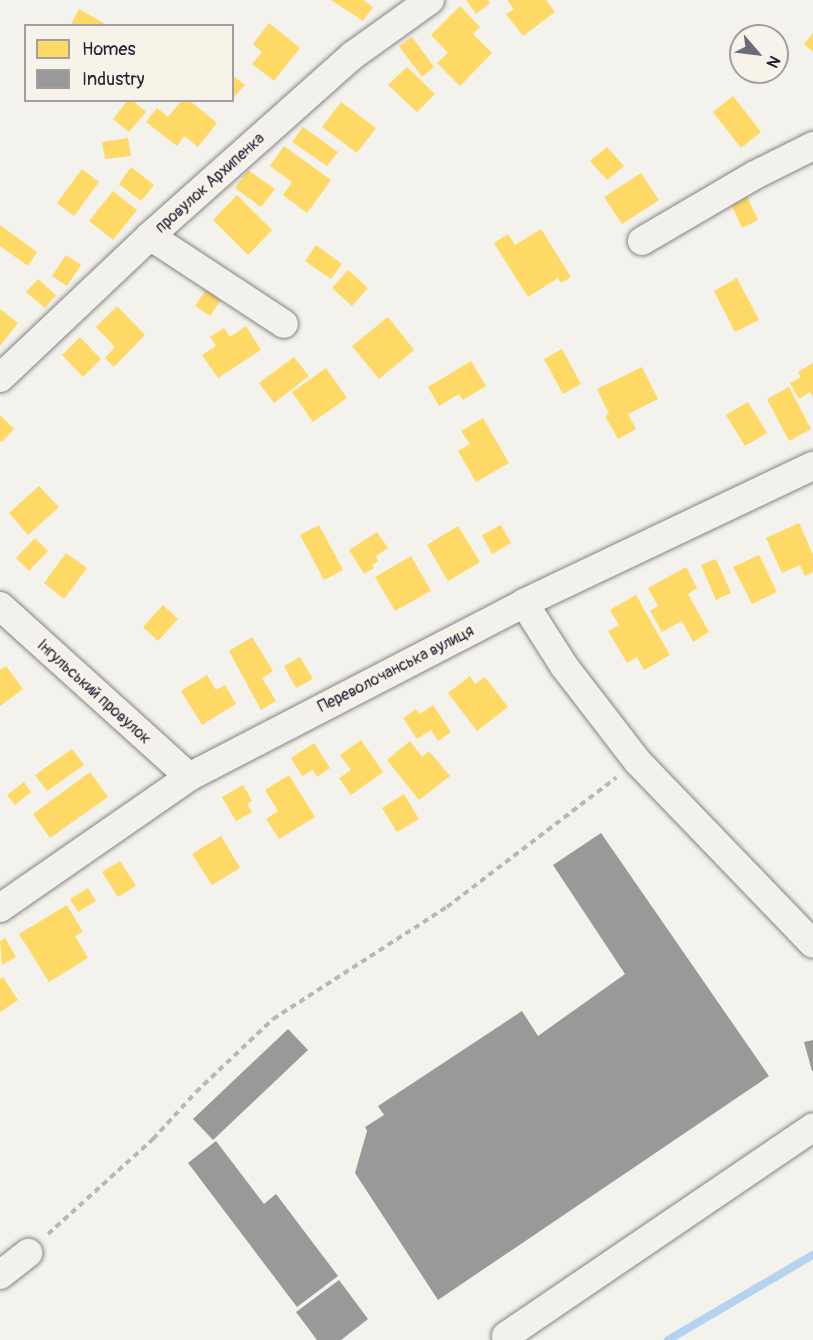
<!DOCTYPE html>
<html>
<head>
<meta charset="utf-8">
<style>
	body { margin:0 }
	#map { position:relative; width:813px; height:1340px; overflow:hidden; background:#f4f2ec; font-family:Pangolin,sans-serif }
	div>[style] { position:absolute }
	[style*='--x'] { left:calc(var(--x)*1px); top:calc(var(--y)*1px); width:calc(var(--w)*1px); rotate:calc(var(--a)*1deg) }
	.homes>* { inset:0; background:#ffd966 }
	.industry>* { inset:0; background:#999 }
	.stream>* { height:8px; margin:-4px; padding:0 4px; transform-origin:4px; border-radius:4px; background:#b3d3f0 }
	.path>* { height:4px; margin-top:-2px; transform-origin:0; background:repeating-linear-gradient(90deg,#b8b6b6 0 6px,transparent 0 10.5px) }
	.roads { filter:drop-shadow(0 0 2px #858486) drop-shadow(0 0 2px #858486) }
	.minor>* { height:28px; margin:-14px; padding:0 14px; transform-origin:14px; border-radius:14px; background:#f2f1ed }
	span { translate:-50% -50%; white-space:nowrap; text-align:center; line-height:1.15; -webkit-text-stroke:6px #f7f3e8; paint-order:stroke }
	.street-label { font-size:16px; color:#22223b }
	.legend { position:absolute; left:24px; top:24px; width:210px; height:78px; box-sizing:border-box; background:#f7f3e8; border:2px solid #a29fa3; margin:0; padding:8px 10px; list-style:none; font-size:18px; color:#22223b }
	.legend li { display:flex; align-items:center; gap:12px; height:30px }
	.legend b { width:30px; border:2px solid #a29fa3 }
	.north { position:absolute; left:729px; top:24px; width:60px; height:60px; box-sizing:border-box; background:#f7f3e8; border:2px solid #a29fa3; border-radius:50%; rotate:118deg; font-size:16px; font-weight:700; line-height:24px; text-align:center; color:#22223b }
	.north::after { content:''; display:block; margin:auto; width:21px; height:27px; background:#6c6b79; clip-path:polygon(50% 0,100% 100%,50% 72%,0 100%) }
</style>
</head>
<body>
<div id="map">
	<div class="homes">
		<i style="clip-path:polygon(331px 0,363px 0,373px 7px,363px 21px)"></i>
		<i style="clip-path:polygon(466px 0,488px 0,490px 3px,476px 14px)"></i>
		<i style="clip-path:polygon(507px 0,546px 0,555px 12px,523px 36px,506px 14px,514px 9px)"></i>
		<i style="clip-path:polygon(460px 6px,480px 27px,473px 34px,492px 53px,460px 86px,437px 63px,448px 53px,431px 35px)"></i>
		<i style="clip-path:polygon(79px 9px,109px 26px,70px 26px)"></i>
		<i style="clip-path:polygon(269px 23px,300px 48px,274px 81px,252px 64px,262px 52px,253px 44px)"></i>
		<i style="clip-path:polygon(813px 33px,813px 52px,804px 44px)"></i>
		<i style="clip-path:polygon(412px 37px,434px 67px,422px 77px,399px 46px)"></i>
		<i style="clip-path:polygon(407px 67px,435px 94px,417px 112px,388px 85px)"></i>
		<i style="clip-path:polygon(232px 75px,245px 85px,232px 99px)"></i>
		<i style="clip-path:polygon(733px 96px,761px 132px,741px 148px,713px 112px)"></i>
		<i style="clip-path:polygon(128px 100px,132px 100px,146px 112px,129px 132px,113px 119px)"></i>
		<i style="clip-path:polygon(182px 100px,189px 100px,217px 123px,198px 147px,184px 136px,177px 146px,146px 122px,157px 108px,168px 117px)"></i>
		<i style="clip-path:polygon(341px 102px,376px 128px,357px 153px,322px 127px)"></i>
		<i style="clip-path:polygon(303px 127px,338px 152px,327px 166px,292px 142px)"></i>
		<i style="clip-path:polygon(128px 138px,131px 156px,105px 159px,102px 142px)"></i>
		<i style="clip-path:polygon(284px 146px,331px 180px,307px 213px,283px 195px,292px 182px,270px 166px)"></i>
		<i style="clip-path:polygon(607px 147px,624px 166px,607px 180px,590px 161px)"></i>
		<i style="clip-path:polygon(131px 167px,154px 185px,141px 201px,119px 184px)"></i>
		<i style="clip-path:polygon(82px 169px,99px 182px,74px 216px,57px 203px)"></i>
		<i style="clip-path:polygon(248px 170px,275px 189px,261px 207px,235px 188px)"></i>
		<i style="clip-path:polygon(641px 173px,659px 200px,622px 224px,604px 197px)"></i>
		<i style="clip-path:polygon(113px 191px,137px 210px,113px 240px,89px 221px)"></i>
		<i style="clip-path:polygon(237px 195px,272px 230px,248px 255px,213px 220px)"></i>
		<i style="clip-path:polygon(746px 195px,758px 220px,742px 228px,730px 202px)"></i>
		<i style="clip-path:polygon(0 225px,37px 252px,28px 266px,0 246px)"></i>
		<i style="clip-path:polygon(541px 229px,571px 277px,561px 283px,558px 278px,528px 297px,494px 243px,508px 234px,515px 245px)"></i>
		<i style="clip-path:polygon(316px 245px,342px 264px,331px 279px,305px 261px)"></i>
		<i style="clip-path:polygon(66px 255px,81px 265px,67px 286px,52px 276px)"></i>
		<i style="clip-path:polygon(348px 270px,368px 288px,352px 306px,332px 288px)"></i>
		<i style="clip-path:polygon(737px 278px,759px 320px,735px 332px,714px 291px)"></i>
		<i style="clip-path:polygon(38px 279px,56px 295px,45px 308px,26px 292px)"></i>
		<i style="clip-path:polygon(209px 285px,224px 295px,210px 316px,195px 306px)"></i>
		<i style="clip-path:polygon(117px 306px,145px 335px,114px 367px,105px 358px,115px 347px,96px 327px)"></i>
		<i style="clip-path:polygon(0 309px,18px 323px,0 346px)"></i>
		<i style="clip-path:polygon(388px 317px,414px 350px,379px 379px,352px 346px)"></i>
		<i style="clip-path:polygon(246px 326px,261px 350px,218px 378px,202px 355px,216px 346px,210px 337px,224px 328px,230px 337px)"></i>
		<i style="clip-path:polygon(80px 337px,101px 359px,83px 377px,62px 355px)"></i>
		<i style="clip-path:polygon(562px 349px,581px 384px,563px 394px,544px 359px)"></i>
		<i style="clip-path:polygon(294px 357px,309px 376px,274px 403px,259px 383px)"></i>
		<i style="clip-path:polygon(471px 361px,486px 386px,463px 400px,459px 394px,439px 406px,428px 387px)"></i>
		<i style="clip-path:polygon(813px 363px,813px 397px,810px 392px,799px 399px,790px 383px,801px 377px,798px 372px)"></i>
		<i style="clip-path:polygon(642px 367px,658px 399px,628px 414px,636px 429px,618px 439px,605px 416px,609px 414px,597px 389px)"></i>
		<i style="clip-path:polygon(326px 368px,347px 398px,313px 422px,292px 392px)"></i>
		<i style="clip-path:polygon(789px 387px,811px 429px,789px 441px,767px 399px)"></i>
		<i style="clip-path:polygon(748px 402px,767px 433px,745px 446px,726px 415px)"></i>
		<i style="clip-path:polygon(0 415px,14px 429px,2px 442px,0 441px)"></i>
		<i style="clip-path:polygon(483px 418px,509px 463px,476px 482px,458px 451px,470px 444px,461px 431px)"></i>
		<i style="clip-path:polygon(39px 486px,59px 507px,28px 535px,9px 513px)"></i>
		<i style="clip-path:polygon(799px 523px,813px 555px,813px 572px,805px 576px,800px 565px,782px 573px,766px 538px)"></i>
		<i style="clip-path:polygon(319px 525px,343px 570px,324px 580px,300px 535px)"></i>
		<i style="clip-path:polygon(501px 525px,511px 543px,492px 554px,482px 535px)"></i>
		<i style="clip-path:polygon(458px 526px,480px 562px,448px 581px,427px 545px)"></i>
		<i style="clip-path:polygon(377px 532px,388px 548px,376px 556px,378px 561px,372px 565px,374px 568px,364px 574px,349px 550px)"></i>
		<i style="clip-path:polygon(35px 538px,48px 551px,29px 571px,16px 558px)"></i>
		<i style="clip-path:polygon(66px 553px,87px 568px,64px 599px,44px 583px)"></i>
		<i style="clip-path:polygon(759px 555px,777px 592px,752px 604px,733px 567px)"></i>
		<i style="clip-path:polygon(411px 556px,431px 591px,395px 611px,375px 577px)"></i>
		<i style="clip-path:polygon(716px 559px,731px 593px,716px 600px,701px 565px)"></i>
		<i style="clip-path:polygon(686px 567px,697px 588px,688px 594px,709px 632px,693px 642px,682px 621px,662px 632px,650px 611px,658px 606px,648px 588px)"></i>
		<i style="clip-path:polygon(636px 595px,670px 655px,644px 670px,637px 657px,627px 663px,608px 631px,619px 625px,610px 610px)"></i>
		<i style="clip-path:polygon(163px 605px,178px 619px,158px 641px,143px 627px)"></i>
		<i style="clip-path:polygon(252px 637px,273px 671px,262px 678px,276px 701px,261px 710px,229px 651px)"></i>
		<i style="clip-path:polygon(300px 657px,313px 679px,296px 688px,284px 666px)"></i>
		<i style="clip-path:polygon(6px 666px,23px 689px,0 706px,0 670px)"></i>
		<i style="clip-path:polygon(207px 675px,216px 690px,225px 685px,236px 704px,202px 725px,181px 691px)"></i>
		<i style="clip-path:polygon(470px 676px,475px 684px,485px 677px,508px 707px,477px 731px,448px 693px)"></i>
		<i style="clip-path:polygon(433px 705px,451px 732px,438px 741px,431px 730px,417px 739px,403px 718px,416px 709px,420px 714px)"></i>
		<i style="clip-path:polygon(361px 740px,383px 772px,351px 795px,339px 778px,351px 770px,340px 755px)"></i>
		<i style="clip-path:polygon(410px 741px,422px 757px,429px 751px,450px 776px,419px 800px,387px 760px)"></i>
		<i style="clip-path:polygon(314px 743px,330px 768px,317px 777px,313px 770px,302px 776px,291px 758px)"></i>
		<i style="clip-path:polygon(72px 749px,84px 765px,47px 791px,35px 775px)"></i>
		<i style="clip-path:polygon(90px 772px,108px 797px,50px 838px,33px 814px)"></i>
		<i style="clip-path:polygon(289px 775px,315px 817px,279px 839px,266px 819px,278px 811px,265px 790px)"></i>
		<i style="clip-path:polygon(24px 782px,31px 792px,15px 805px,7px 795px)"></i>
		<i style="clip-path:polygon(243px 785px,252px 801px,247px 804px,252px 812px,236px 821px,222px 797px)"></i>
		<i style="clip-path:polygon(404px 794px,419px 819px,397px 832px,382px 808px)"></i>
		<i style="clip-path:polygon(221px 836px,240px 868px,212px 885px,192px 854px)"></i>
		<i style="clip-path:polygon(120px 861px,136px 886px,118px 897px,102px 872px)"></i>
		<i style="clip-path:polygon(88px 888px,96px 901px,78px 912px,70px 899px)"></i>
		<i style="clip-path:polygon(67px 905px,83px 932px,75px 936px,88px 958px,49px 982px,19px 934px)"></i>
		<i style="clip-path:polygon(5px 938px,16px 957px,2px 965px,0 941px)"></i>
		<i style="clip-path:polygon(3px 977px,18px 1000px,0 1012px,0 979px)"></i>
	</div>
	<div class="industry">
		<i style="clip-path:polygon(601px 833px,769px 1076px,438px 1300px,355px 1173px,367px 1131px,365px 1127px,384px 1115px,378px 1106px,522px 1011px,538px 1036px,625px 974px,553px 865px)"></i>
		<i style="clip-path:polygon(288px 1029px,308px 1050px,213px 1140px,193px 1119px)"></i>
		<i style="clip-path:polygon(813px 1040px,813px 1071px,812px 1071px,804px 1042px)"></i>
		<i style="clip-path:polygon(216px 1141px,264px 1204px,276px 1194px,338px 1276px,297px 1307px,188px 1163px)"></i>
		<i style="clip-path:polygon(339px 1280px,368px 1319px,341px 1340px,317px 1340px,296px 1312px)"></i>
	</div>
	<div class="stream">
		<i style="--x:668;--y:1340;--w:168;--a:-30.4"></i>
	</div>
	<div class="path">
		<i style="--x:48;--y:1234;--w:142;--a:-42.1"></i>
		<i style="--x:153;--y:1139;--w:64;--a:-47.5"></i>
		<i style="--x:196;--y:1092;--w:106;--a:-43.5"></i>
		<i style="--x:273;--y:1019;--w:207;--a:-32.8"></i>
		<i style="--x:447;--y:907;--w:213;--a:-37.4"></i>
	</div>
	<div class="roads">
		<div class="minor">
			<i style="--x:150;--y:236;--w:160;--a:33.3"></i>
			<i style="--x:642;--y:241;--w:131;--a:-30.3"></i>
			<i style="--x:755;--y:175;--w:65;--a:-26.6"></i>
			<i style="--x:0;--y:378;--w:207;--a:-43.4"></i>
			<i style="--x:150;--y:236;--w:271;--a:-41.7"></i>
			<i style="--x:352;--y:56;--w:96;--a:-35.7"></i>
			<i style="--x:524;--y:603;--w:75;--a:57.6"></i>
			<i style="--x:564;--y:666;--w:121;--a:52.4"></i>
			<i style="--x:638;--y:762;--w:252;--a:46.1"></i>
			<i style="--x:0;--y:606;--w:255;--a:42.1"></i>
			<i style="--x:0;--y:908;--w:230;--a:-34.7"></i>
			<i style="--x:189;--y:777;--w:377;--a:-27.4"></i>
			<i style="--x:524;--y:603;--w:320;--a:-25.4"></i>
			<i style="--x:0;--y:1275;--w:36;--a:-38"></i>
			<i style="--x:506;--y:1336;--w:371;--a:-34.2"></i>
		</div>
	</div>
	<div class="street-label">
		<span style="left:210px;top:183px;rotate:-42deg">провулок Архипенка</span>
		<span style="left:396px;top:669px;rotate:-27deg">Переволочанська вулиця</span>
		<span style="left:94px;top:692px;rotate:42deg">Інгульський провулок</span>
	</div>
	<ul class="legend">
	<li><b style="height:16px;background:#ffd966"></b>Homes</li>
	<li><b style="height:16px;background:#999"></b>Industry</li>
	</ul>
	<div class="north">N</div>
</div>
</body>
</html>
